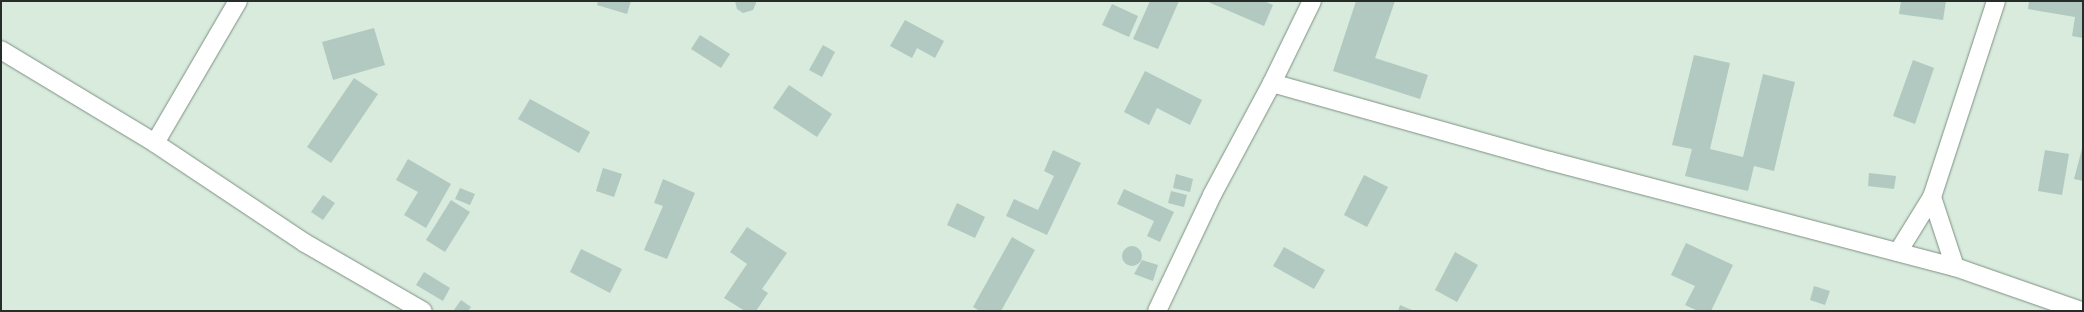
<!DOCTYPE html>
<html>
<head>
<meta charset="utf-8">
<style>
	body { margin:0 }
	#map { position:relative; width:2084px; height:312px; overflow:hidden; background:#d8ebdd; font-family:Montserrat,sans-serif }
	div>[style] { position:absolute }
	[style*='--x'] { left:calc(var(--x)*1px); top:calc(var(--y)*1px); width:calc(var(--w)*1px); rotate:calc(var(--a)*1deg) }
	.building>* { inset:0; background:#b1c9c1 }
	.round { border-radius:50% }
	.roads { filter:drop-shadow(0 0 1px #7d8f82) drop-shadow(0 0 1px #7d8f82) }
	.street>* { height:18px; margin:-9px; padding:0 9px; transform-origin:9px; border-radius:9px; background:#fff }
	span { translate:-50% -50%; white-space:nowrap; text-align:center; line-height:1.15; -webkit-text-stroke:3px #fff; paint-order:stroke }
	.frame { position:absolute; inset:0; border:2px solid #262d28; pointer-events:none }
</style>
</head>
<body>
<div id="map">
	<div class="building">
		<i style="clip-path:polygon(598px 1px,631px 1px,627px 14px,597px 5px)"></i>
		<i style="clip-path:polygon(735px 1px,756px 1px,756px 3px,753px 10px,743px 13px,737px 9px)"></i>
		<i style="clip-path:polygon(1150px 1px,1179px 1px,1158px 49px,1133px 39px)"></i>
		<i style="clip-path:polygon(1206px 1px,1264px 1px,1273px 5px,1264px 26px)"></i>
		<i style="clip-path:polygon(1356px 1px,1395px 1px,1375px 58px,1428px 75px,1420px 99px,1333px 71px)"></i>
		<i style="clip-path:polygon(1901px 1px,1946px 1px,1943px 20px,1899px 14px)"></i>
		<i style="clip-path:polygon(2029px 1px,2083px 1px,2083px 38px,2072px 36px,2075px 17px,2028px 9px)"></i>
		<i style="clip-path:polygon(1112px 4px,1138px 16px,1129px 37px,1102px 25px)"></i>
		<i style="clip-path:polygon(905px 20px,944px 41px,935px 58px,917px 48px,912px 58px,890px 46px)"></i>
		<i style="clip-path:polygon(374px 28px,385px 65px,333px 80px,322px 42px)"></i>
		<i style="clip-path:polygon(700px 35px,730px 54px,721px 68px,691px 49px)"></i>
		<i style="clip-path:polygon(823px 45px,835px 52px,822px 77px,809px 70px)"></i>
		<i style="clip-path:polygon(1694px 55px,1730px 63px,1710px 149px,1743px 157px,1763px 74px,1795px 82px,1774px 171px,1754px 166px,1748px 191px,1685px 176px,1692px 149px,1672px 145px)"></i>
		<i style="clip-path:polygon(1913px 60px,1934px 68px,1915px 124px,1893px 116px)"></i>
		<i style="clip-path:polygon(1145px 71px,1202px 100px,1190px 125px,1157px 108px,1149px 125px,1124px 112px)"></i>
		<i style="clip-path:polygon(354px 78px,378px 94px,331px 163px,307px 147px)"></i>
		<i style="clip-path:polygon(789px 85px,832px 114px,817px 137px,773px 108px)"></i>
		<i style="clip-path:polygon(530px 99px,590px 132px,579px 153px,518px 119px)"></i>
		<i style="clip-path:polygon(2083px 145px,2083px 181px,2074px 179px)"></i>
		<i style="clip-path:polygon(1053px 150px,1081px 163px,1047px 235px,1006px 216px,1014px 199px,1038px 210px,1054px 176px,1044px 171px)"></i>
		<i style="clip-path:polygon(2045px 150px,2069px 154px,2062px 195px,2038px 191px)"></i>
		<i style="clip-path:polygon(408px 159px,451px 184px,426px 228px,404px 215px,418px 192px,396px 180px)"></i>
		<i style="clip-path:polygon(603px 168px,622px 174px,614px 197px,596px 191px)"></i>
		<i style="clip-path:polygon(1869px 173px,1896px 176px,1894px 189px,1868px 186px)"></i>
		<i style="clip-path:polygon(1176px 174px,1193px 179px,1190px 192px,1173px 188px)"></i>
		<i style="clip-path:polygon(1364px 175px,1388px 187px,1367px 227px,1344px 215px)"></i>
		<i style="clip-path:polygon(663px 179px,695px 193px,667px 259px,644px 250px,663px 206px,654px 203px)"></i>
		<i style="clip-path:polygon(460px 188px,475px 194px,470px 205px,455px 199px)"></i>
		<i style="clip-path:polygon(1124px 189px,1174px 212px,1160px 242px,1147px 236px,1154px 221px,1117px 204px)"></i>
		<i style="clip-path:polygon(1171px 191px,1187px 195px,1184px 207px,1168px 203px)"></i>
		<i style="clip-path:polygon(323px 195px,335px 203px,323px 220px,311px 212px)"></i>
		<i style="clip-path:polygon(451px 200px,470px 212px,445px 252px,426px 240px)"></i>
		<i style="clip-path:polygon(957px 203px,985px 217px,975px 238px,947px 225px)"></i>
		<i style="clip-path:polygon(747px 227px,787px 253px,762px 289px,768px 293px,756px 311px,745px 311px,724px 298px,747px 264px,730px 252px)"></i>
		<i style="clip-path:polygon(1012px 237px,1035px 250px,1001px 311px,980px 311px,973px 307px)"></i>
		<i style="clip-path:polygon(1686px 243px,1733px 265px,1711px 311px,1698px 311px,1685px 305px,1695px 286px,1671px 275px)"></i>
		<i class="round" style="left:1122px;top:246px;width:20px;height:20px"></i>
		<i style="clip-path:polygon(1284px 247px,1325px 270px,1314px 289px,1273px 266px)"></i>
		<i style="clip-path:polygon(581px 249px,622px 269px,610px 293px,570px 272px)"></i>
		<i style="clip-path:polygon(1455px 252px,1478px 265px,1457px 302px,1435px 290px)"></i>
		<i style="clip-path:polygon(1142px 260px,1158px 265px,1153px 281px,1134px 274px)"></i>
		<i style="clip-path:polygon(424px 272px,450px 288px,443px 301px,416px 285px)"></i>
		<i style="clip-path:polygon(1814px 286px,1830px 291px,1825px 305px,1810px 300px)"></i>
		<i style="clip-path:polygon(461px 300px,471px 307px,468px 311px,454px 310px)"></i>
		<i style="clip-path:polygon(1400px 305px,1414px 311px,1398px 311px)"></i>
	</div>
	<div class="roads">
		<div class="street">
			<i style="--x:1;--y:50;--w:180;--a:31.1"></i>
			<i style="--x:155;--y:143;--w:180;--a:33.7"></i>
			<i style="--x:305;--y:243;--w:136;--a:30"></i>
			<i style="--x:1272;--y:83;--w:289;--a:15.7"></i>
			<i style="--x:1550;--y:161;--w:419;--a:14.7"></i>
			<i style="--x:1955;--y:267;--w:133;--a:19.2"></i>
			<i style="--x:155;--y:143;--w:164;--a:-59.7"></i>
			<i style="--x:1898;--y:252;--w:65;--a:-58.3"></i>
			<i style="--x:1955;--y:267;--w:74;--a:-108.2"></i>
			<i style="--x:1932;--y:197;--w:206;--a:-71.9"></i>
			<i style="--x:1157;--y:311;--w:128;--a:-64.6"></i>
			<i style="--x:1212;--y:195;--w:127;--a:-61.8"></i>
			<i style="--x:1272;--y:83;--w:91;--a:-64"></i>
		</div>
	</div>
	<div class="frame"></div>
</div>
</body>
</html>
